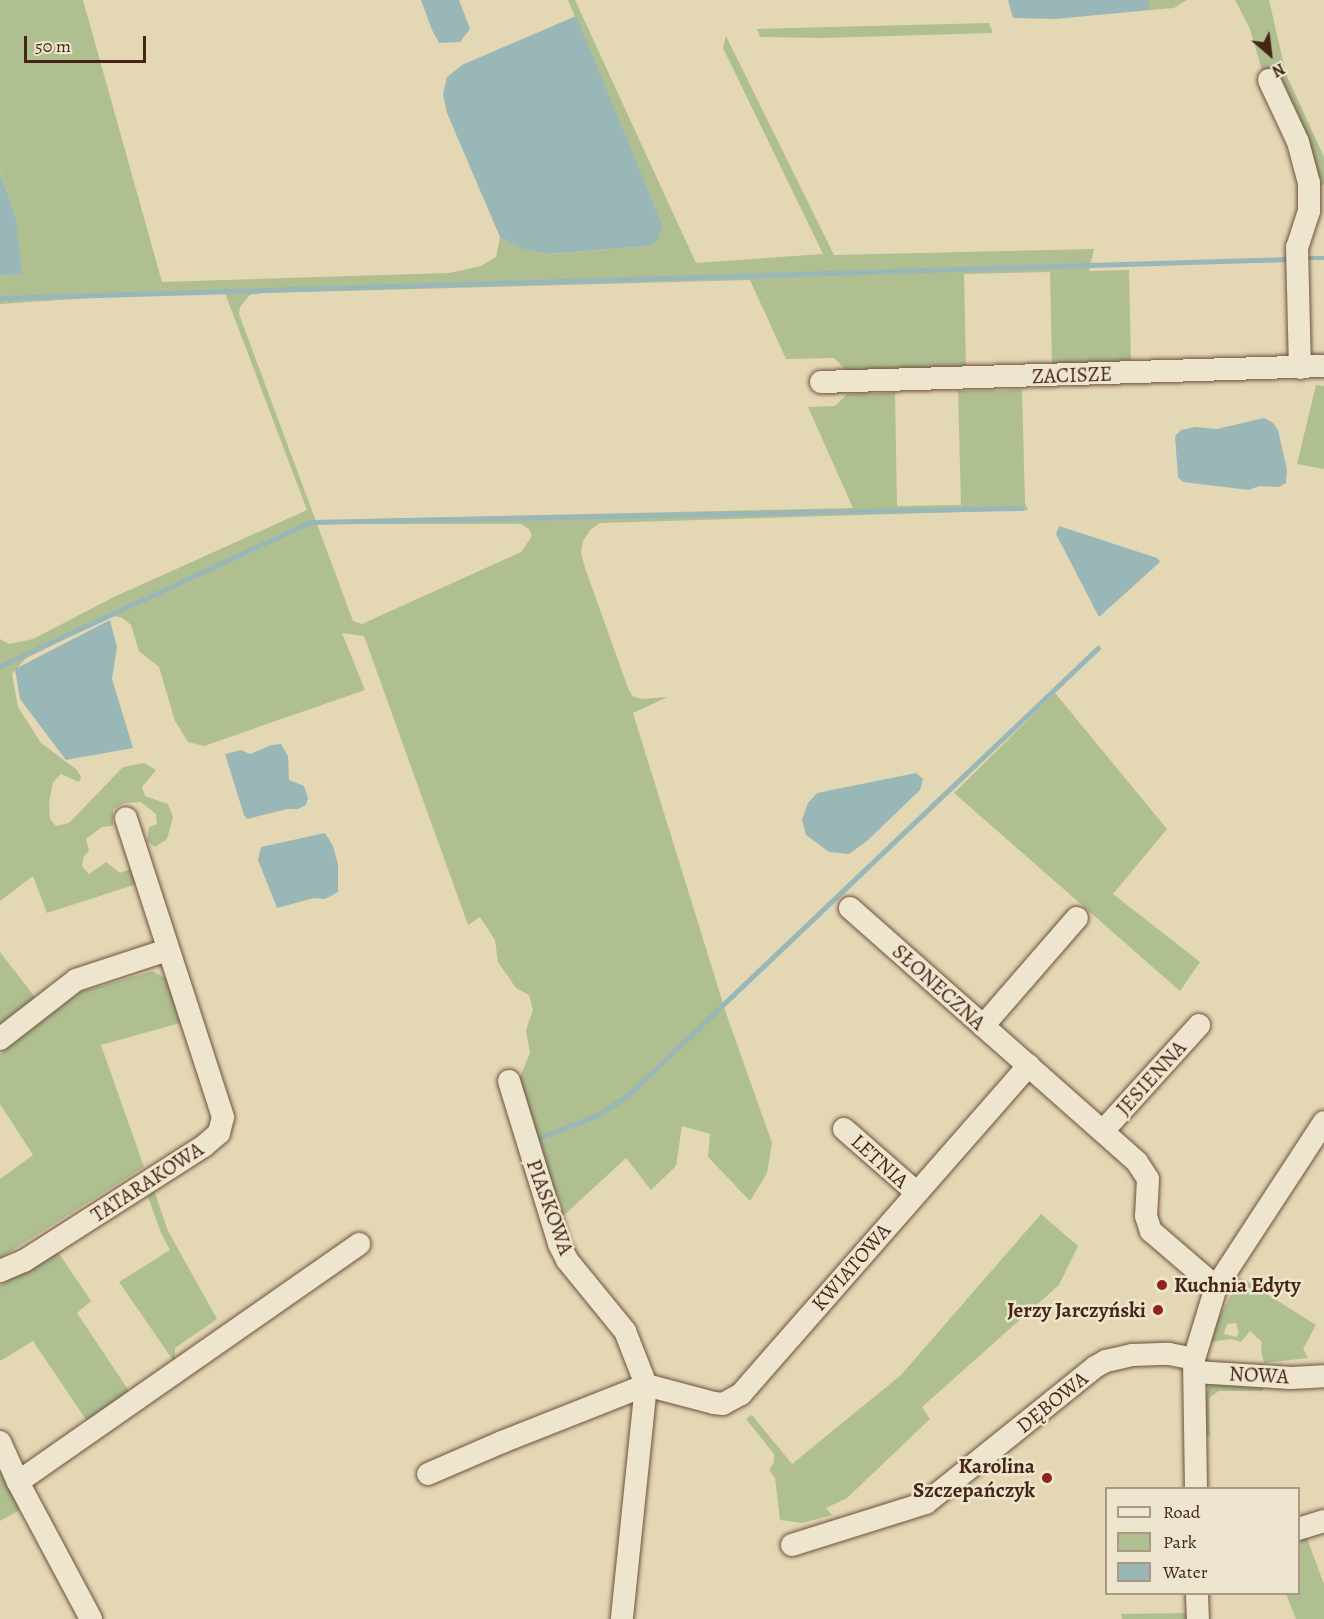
<!DOCTYPE html>
<html>
<head>
<meta charset="utf-8">
<style>
	body { margin:0 }
	#map { position:relative; width:1324px; height:1619px; overflow:hidden; background:#e4d7b4; font-family:Alegreya,serif }
	div>[style] { position:absolute }
	[style*='--x'] { left:calc(var(--x)*1px); top:calc(var(--y)*1px); width:calc(var(--w)*1px); rotate:calc(var(--a)*1deg) }
	.green>* { inset:0; background:#b0bf90 }
	.water>* { inset:0; background:#98b7b6 }
	.stream>* { height:4.5px; margin:-2.25px; padding:0 2.25px; transform-origin:2.25px; border-radius:2.25px; background:#98b7b6 }
	.roads { filter:drop-shadow(0 0 2px #6e513e) drop-shadow(0 0 2px #6e513e) }
	.minor>* { height:22px; margin:-11px; padding:0 11px; transform-origin:11px; border-radius:11px; background:#ede5ce }
	.dots>* { width:16px; height:16px; translate:-50% -50%; box-sizing:border-box; border:3px solid #ede5ce; border-radius:50% }
	span { translate:-50% -50%; white-space:nowrap; text-align:center; line-height:1.15; -webkit-text-stroke:5px #ede5ce; paint-order:stroke }
	.street-label { font-size:21px; color:#462416 }
	.poi-label { font-size:21px; color:#462416; font-weight:700 }
	.left { translate:0 -50%; text-align:left }
	.right { translate:-100% -50%; text-align:right }
	.legend { position:absolute; left:1105px; top:1487px; width:195px; height:108px; box-sizing:border-box; background:#ede5ce; border:2px solid #aa9884; margin:0; padding:8px 10px; list-style:none; font-size:18px; color:#462416 }
	.legend li { display:flex; align-items:center; gap:12px; height:30px }
	.legend b { width:30px; border:2px solid #aa9884 }
	.north { position:absolute; left:1240px; top:24px; width:60px; height:60px; -webkit-text-stroke:4px #ede5ce; paint-order:stroke; rotate:152deg; font-size:16px; font-weight:700; line-height:24px; text-align:center; color:#462416 }
	.north::after { content:''; display:block; margin:auto; width:21px; height:27px; background:#462416; clip-path:polygon(50% 0,100% 100%,50% 72%,0 100%) }
	.scale { position:absolute; left:24px; top:36px; width:122px; height:27px; box-sizing:border-box; border:3px solid #462416; border-top:0; padding-left:8px; font-size:18px; line-height:21px; white-space:nowrap; color:#462416; -webkit-text-stroke:4px #ede5ce; paint-order:stroke }
</style>
</head>
<body>
<div id="map">
	<div class="green">
		<i style="clip-path:polygon(0 0,83px 0,162px 282px,449px 273px,481px 266px,496px 257px,500px 237px,521px 249px,549px 254px,648px 246px,663px 226px,568px 0,575px 0,696px 263px,823px 254px,723px 48px,726px 36px,834px 255px,1094px 249px,1089px 271px,1129px 270px,1131px 363px,1052px 365px,1050px 272px,964px 274px,966px 367px,846px 370px,834px 358px,786px 359px,750px 280px,263px 293px,250px 295px,240px 307px,239px 314px,353px 621px,362px 624px,521px 552px,532px 536px,529px 529px,521px 524px,368px 524px,368px 519px,853px 508px,808px 407px,835px 406px,847px 394px,895px 393px,897px 506px,961px 505px,958px 391px,1022px 390px,1025px 503px,1028px 510px,600px 523px,590px 530px,583px 541px,581px 553px,585px 568px,628px 688px,632px 696px,641px 699px,668px 697px,633px 713px,726px 1013px,772px 1143px,767px 1173px,750px 1201px,708px 1157px,710px 1134px,682px 1126px,676px 1166px,651px 1190px,626px 1158px,561px 1218px,517px 1084px,530px 1053px,526px 1030px,533px 1010px,529px 995px,516px 988px,498px 962px,495px 940px,480px 917px,468px 925px,364px 636px,342px 633px,365px 690px,204px 746px,188px 742px,175px 721px,159px 667px,139px 651px,131px 625px,121px 617px,110px 616px,25px 659px,12px 674px,18px 707px,41px 743px,77px 770px,81px 777px,79px 782px,61px 774px,53px 782px,49px 803px,50px 819px,56px 826px,69px 823px,123px 767px,144px 763px,156px 770px,142px 787px,145px 796px,168px 804px,173px 817px,167px 839px,155px 847px,147px 841px,149px 827px,157px 824px,156px 814px,141px 802px,124px 803px,113px 809px,113px 826px,102px 827px,86px 839px,89px 851px,84px 856px,82px 866px,89px 874px,106px 862px,120px 873px,133px 868px,137px 884px,47px 913px,33px 876px,0 901px,0 639px,9px 644px,33px 639px,114px 597px,307px 510px,225px 293px,102px 297px,0 304px,0 276px,21px 274px,16px 217px,0 171px)"></i>
		<i style="clip-path:polygon(1149px 0,1187px 0,1174px 8px,1150px 10px)"></i>
		<i style="clip-path:polygon(1235px 0,1269px 0,1286px 74px,1324px 157px,1324px 184px,1318px 188px,1274px 70px,1263px 74px,1250px 29px)"></i>
		<i style="clip-path:polygon(989px 23px,993px 33px,822px 38px,760px 37px,757px 29px)"></i>
		<i style="clip-path:polygon(1316px 385px,1324px 386px,1324px 469px,1297px 464px)"></i>
		<i style="clip-path:polygon(1055px 693px,1167px 829px,1113px 894px,1200px 962px,1180px 991px,954px 793px)"></i>
		<i style="clip-path:polygon(0 952px,35px 997px,0 1024px)"></i>
		<i style="clip-path:polygon(153px 971px,167px 979px,180px 1023px,101px 1045px,144px 1167px,0 1258px,0 1179px,33px 1155px,0 1104px,0 1054px,80px 992px)"></i>
		<i style="clip-path:polygon(154px 1190px,168px 1231px,217px 1319px,175px 1348px,175px 1363px,119px 1282px,170px 1250px,161px 1233px,147px 1194px)"></i>
		<i style="clip-path:polygon(1041px 1214px,1078px 1246px,1059px 1285px,922px 1407px,930px 1419px,847px 1498px,826px 1508px,832px 1515px,802px 1523px,780px 1520px,775px 1478px,769px 1470px,774px 1462px,774px 1454px,746px 1419px,752px 1415px,792px 1464px,901px 1375px)"></i>
		<i style="clip-path:polygon(58px 1252px,91px 1301px,77px 1313px,131px 1394px,89px 1424px,33px 1341px,0 1361px,0 1285px)"></i>
		<i style="clip-path:polygon(evenodd,1240px 1277px,1316px 1325px,1303px 1349px,1308px 1358px,1264px 1363px,1261px 1350px,1262px 1342px,1250px 1331px,1241px 1342px,1231px 1339px,1210px 1342px,1211px 1333px,1240px 1277px,1236px 1323px,1239px 1333px,1236px 1337px,1224px 1334px,1227px 1324px,1236px 1323px)"></i>
		<i style="clip-path:polygon(1263px 1382px,1263px 1391px,1219px 1391px,1209px 1398px,1210px 1436px,1205px 1434px,1205px 1398px,1209px 1386px,1212px 1384px)"></i>
		<i style="clip-path:polygon(0 1460px,25px 1507px,0 1521px)"></i>
		<i style="clip-path:polygon(1306px 1536px,1324px 1584px,1324px 1619px,1296px 1619px,1286px 1594px,1298px 1594px,1299px 1539px)"></i>
		<i style="clip-path:polygon(1189px 1613px,1189px 1619px,1122px 1619px,1121px 1614px)"></i>
	</div>
	<div class="water">
		<i style="clip-path:polygon(421px 0,459px 0,470px 29px,460px 42px,439px 43px,432px 30px)"></i>
		<i style="clip-path:polygon(1008px 0,1149px 0,1150px 10px,1055px 19px,1013px 18px)"></i>
		<i style="clip-path:polygon(576px 16px,663px 226px,657px 241px,648px 246px,549px 254px,521px 249px,500px 237px,447px 113px,443px 94px,447px 77px,462px 65px)"></i>
		<i style="clip-path:polygon(0 172px,16px 217px,22px 274px,0 276px)"></i>
		<i style="clip-path:polygon(1264px 418px,1273px 423px,1278px 430px,1287px 470px,1286px 483px,1279px 487px,1259px 486px,1249px 490px,1183px 482px,1178px 477px,1175px 436px,1181px 430px,1195px 427px,1217px 429px)"></i>
		<i style="clip-path:polygon(1059px 526px,1157px 558px,1160px 562px,1099px 617px,1056px 534px)"></i>
		<i style="clip-path:polygon(110px 620px,117px 647px,112px 679px,133px 748px,66px 760px,20px 699px,15px 669px)"></i>
		<i style="clip-path:polygon(281px 744px,288px 756px,289px 780px,304px 786px,308px 798px,306px 805px,298px 809px,287px 809px,247px 819px,244px 815px,225px 754px,241px 750px,250px 754px,272px 745px)"></i>
		<i style="clip-path:polygon(916px 773px,923px 779px,920px 790px,867px 841px,849px 854px,829px 852px,806px 835px,802px 820px,808px 803px,817px 793px)"></i>
		<i style="clip-path:polygon(325px 833px,333px 846px,338px 864px,338px 892px,325px 899px,314px 898px,277px 908px,258px 860px,261px 847px)"></i>
	</div>
	<div class="stream">
		<i style="--x:1307;--y:258;--w:17;--a:0"></i>
		<i style="--x:0;--y:298;--w:1290;--a:-1.73"></i>
		<i style="--x:0;--y:666;--w:342;--a:-24.9"></i>
		<i style="--x:310;--y:522;--w:712;--a:-1.13"></i>
		<i style="--x:541;--y:1137;--w:61;--a:-21.1"></i>
		<i style="--x:598;--y:1115;--w:33;--a:-33"></i>
		<i style="--x:626;--y:1097;--w:651;--a:-43.57"></i>
	</div>
	<div class="roads">
		<div class="minor">
			<i style="--x:1269;--y:80;--w:68;--a:64.9"></i>
			<i style="--x:1298;--y:142;--w:42;--a:75"></i>
			<i style="--x:1309;--y:183;--w:28;--a:90"></i>
			<i style="--x:1309;--y:211;--w:38;--a:108"></i>
			<i style="--x:1297;--y:247;--w:121;--a:88.6"></i>
			<i style="--x:821;--y:382;--w:503;--a:-1.82"></i>
			<i style="--x:850;--y:908;--w:383;--a:41.5"></i>
			<i style="--x:1137;--y:1162;--w:20;--a:57"></i>
			<i style="--x:1148;--y:1179;--w:37;--a:93"></i>
			<i style="--x:1146;--y:1216;--w:16;--a:72"></i>
			<i style="--x:1151;--y:1231;--w:86;--a:40.7"></i>
			<i style="--x:983;--y:1026;--w:143;--a:-49"></i>
			<i style="--x:0;--y:1039;--w:96;--a:-37.8"></i>
			<i style="--x:76;--y:980;--w:96;--a:-18.2"></i>
			<i style="--x:509;--y:1081;--w:170;--a:72.9"></i>
			<i style="--x:559;--y:1244;--w:18;--a:63"></i>
			<i style="--x:567;--y:1260;--w:92;--a:50.8"></i>
			<i style="--x:625;--y:1331;--w:58;--a:68.7"></i>
			<i style="--x:646;--y:1385;--w:235;--a:95.9"></i>
			<i style="--x:844;--y:1129;--w:96;--a:41.2"></i>
			<i style="--x:1103;--y:1131;--w:143;--a:-47.8"></i>
			<i style="--x:0;--y:1271;--w:26;--a:-23"></i>
			<i style="--x:24;--y:1261;--w:214;--a:-32.6"></i>
			<i style="--x:204;--y:1146;--w:20;--a:-41"></i>
			<i style="--x:219;--y:1133;--w:16;--a:-76"></i>
			<i style="--x:223;--y:1117;--w:314;--a:-108"></i>
			<i style="--x:1195;--y:1372;--w:96;--a:3.6"></i>
			<i style="--x:1291;--y:1378;--w:33;--a:-3"></i>
			<i style="--x:646;--y:1385;--w:70;--a:14.8"></i>
			<i style="--x:714;--y:1403;--w:9;--a:6"></i>
			<i style="--x:723;--y:1404;--w:21;--a:-29"></i>
			<i style="--x:741;--y:1394;--w:437;--a:-48.8"></i>
			<i style="--x:0;--y:1442;--w:44;--a:65.8"></i>
			<i style="--x:18;--y:1482;--w:155;--a:61.9"></i>
			<i style="--x:428;--y:1474;--w:81;--a:-23.4"></i>
			<i style="--x:502;--y:1442;--w:155;--a:-21.6"></i>
			<i style="--x:18;--y:1482;--w:416;--a:-34.9"></i>
			<i style="--x:1196;--y:1488;--w:129;--a:-90.9"></i>
			<i style="--x:1194;--y:1359;--w:75;--a:-73"></i>
			<i style="--x:1216;--y:1287;--w:197;--a:-56.8"></i>
			<i style="--x:1298;--y:1529;--w:27;--a:-17"></i>
			<i style="--x:792;--y:1545;--w:140;--a:-17.4"></i>
			<i style="--x:926;--y:1503;--w:217;--a:-38.8"></i>
			<i style="--x:1095;--y:1367;--w:13;--a:-29"></i>
			<i style="--x:1106;--y:1361;--w:27;--a:-13"></i>
			<i style="--x:1132;--y:1355;--w:37;--a:-2"></i>
			<i style="--x:1169;--y:1354;--w:25;--a:11"></i>
			<i style="--x:1197;--y:1594;--w:25;--a:88"></i>
		</div>
	</div>
	<div class="dots">
		<i style="left:1162px;top:1285px;background:#8f2418"></i>
		<i style="left:1158px;top:1310px;background:#8f2418"></i>
		<i style="left:1047px;top:1478px;background:#8f2418"></i>
	</div>
	<div class="street-label">
		<span style="left:1072px;top:375px;rotate:-2deg">ZACISZE</span>
		<span style="left:939px;top:987px;rotate:42deg">SŁONECZNA</span>
		<span style="left:1151px;top:1078px;rotate:-48deg">JESIENNA</span>
		<span style="left:880px;top:1161px;rotate:42deg">LETNIA</span>
		<span style="left:147px;top:1182px;rotate:-33deg">TATARAKOWA</span>
		<span style="left:550px;top:1207px;rotate:70deg">PIASKOWA</span>
		<span style="left:851px;top:1267px;rotate:-49deg">KWIATOWA</span>
		<span style="left:1259px;top:1375px;rotate:3deg">NOWA</span>
		<span style="left:1052px;top:1402px;rotate:-39deg">DĘBOWA</span>
	</div>
	<div class="poi-label">
		<span class="left" style="left:1174px;top:1285px">Kuchnia Edyty</span>
		<span class="right" style="left:1146px;top:1310px">Jerzy Jarczyński</span>
		<span class="right" style="left:1035px;top:1478px">Karolina<br>Szczepańczyk</span>
	</div>
	<ul class="legend">
	<li><b style="height:8px;background:#ede5ce"></b>Road</li>
	<li><b style="height:16px;background:#b0bf90"></b>Park</li>
	<li><b style="height:16px;background:#98b7b6"></b>Water</li>
	</ul>
	<div class="north">N</div>
	<div class="scale">50 m</div>
</div>
</body>
</html>
